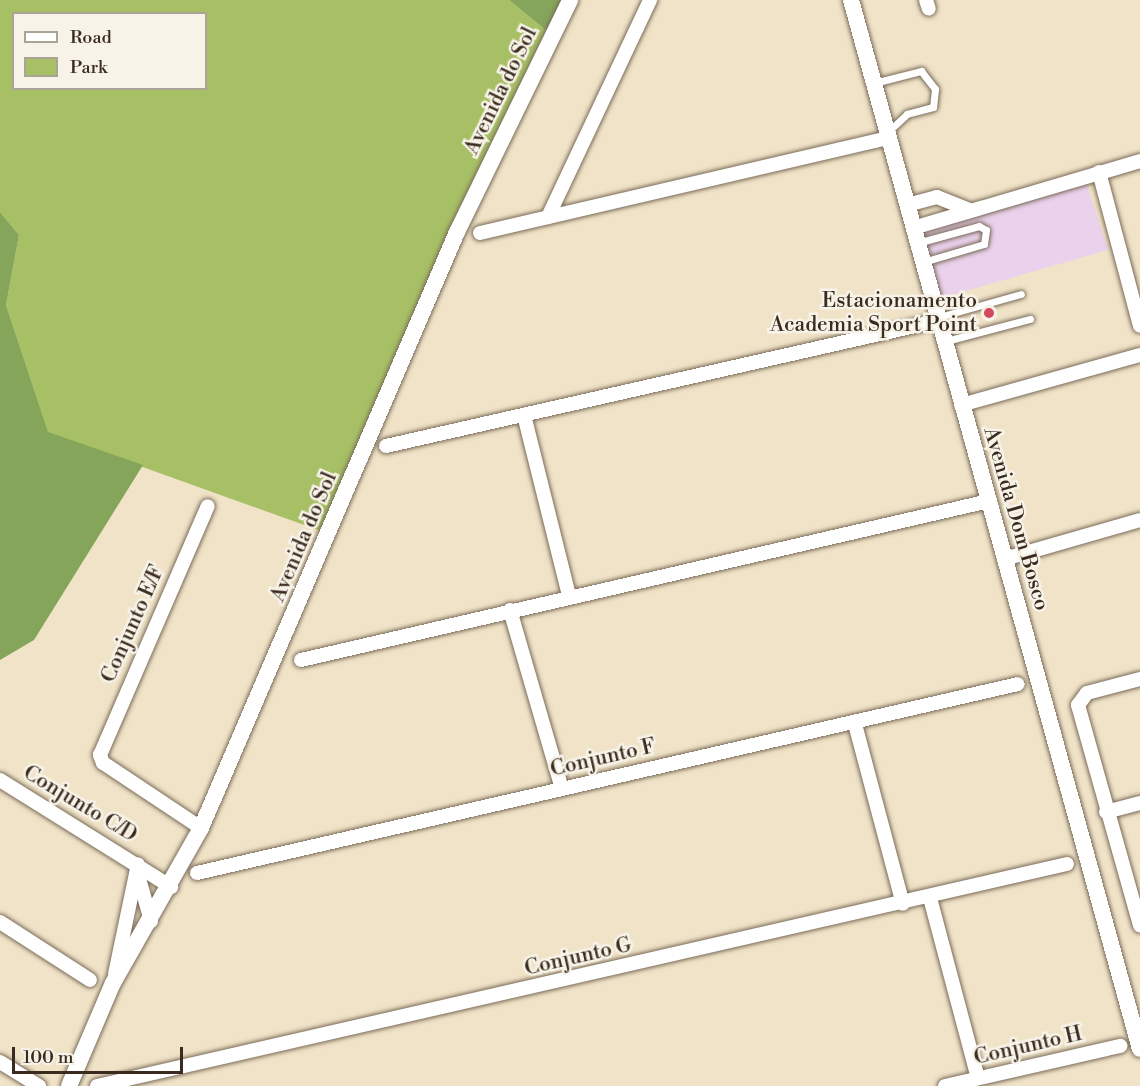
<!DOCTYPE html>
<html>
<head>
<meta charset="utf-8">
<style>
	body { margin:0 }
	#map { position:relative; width:1140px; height:1086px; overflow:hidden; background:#f0e3c7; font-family:"Libre Bodoni",serif }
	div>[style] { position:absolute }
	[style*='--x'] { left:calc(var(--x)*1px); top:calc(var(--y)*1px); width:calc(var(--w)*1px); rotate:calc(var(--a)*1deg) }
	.built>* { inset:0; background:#ead1ec }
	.green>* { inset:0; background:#a7c065 }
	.forest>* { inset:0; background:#85a65a }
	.roads { filter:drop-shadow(0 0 2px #7a6b59) drop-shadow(0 0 2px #7a6b59) }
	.service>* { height:7px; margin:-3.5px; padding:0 3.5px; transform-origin:3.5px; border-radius:3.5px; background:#fff }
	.minor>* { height:14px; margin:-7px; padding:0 7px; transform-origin:7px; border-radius:7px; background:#fff }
	.tertiary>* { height:16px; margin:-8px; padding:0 8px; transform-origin:8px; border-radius:8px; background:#fff }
	.dots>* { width:16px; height:16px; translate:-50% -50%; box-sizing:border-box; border:3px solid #f7f3e8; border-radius:50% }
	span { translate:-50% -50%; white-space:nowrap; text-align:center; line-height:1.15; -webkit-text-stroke:5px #f7f3e8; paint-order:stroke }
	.street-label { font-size:21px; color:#3b2a1e }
	.poi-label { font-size:21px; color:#3b2a1e }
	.right { translate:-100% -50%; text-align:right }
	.legend { position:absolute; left:12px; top:12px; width:195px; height:78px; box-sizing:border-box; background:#f7f3e8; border:2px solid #aca397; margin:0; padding:8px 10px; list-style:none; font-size:18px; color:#3b2a1e }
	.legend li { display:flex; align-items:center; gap:12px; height:30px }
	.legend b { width:30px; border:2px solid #aca397 }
	.scale { position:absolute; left:12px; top:1047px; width:171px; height:27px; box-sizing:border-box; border:3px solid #3b2a1e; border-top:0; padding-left:8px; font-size:18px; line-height:21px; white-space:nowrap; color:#3b2a1e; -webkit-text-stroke:4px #f7f3e8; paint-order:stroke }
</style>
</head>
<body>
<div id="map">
	<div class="built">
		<i style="clip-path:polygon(1085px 179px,1108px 250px,938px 299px,920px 233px)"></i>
	</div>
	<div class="green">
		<i style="clip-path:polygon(evenodd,0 0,509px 0,548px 32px,321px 531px,48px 433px,6px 305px,19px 235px,0 212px,0 0,14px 14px,206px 14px,206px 88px,14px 88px,14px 14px)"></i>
	</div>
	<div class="forest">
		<i style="clip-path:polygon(509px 0,564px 0,548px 32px)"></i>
		<i style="clip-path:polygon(0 212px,19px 235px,6px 305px,48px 432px,143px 465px,34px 640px,0 660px)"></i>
	</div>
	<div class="roads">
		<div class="service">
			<i style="--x:874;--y:83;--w:49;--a:-14.3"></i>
			<i style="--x:921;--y:71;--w:23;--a:52"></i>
			<i style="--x:935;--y:89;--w:18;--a:96"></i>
			<i style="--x:933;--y:107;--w:27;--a:165"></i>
			<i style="--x:907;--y:114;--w:25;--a:137"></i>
			<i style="--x:917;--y:243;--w:64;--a:-15.3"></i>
			<i style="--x:979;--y:226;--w:8;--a:30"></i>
			<i style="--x:986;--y:230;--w:14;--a:98"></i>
			<i style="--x:984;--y:244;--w:64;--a:163.6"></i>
			<i style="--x:939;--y:317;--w:85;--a:-15.7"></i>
			<i style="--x:946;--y:341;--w:87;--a:-14.7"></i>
		</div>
		<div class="minor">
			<i style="--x:926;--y:0;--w:9;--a:72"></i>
			<i style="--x:1099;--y:172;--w:159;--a:75.1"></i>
			<i style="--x:907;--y:205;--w:31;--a:-15"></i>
			<i style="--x:937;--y:197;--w:35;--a:22"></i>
			<i style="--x:548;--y:217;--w:240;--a:-64.8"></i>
			<i style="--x:913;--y:228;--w:237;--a:-16.4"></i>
			<i style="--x:480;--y:233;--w:420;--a:-13.1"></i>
			<i style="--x:961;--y:405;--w:186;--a:-15.6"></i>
			<i style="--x:524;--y:415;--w:187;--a:76"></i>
			<i style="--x:386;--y:446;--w:552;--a:-12.78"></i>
			<i style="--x:1004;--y:559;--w:141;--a:-16"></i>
			<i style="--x:510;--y:610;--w:186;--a:73.8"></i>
			<i style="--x:301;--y:660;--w:706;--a:-13.01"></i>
			<i style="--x:1140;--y:679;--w:55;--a:165.2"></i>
			<i style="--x:1087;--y:693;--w:15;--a:127"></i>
			<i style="--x:1078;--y:705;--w:229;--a:74.3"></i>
			<i style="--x:855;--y:724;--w:186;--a:75.1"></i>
			<i style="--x:0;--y:780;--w:202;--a:32"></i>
			<i style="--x:1106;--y:812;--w:35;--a:-15"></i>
			<i style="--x:201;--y:828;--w:118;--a:-146.4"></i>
			<i style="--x:103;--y:763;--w:9;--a:-111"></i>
			<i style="--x:100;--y:755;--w:271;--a:-66.6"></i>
			<i style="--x:197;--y:873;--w:842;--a:-12.96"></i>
			<i style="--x:138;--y:875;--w:48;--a:74.2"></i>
			<i style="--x:930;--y:898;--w:186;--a:75.1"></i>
			<i style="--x:0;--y:922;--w:107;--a:32.8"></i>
			<i style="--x:115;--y:974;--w:112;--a:-78.2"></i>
			<i style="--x:0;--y:1062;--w:46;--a:31.6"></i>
			<i style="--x:97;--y:1086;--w:995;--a:-12.89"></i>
			<i style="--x:945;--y:1086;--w:180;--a:-12.9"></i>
		</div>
		<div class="tertiary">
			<i style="--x:851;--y:0;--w:1088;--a:74.6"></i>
			<i style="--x:69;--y:1086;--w:112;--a:-66.9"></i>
			<i style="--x:113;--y:983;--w:178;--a:-60.4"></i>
			<i style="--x:201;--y:828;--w:649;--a:-66.76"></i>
			<i style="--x:457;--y:232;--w:258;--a:-64"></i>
		</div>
	</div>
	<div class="dots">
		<i style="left:989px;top:313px;background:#d1495b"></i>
	</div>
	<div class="street-label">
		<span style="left:501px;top:91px;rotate:-64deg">Avenida do Sol</span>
		<span style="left:1016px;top:519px;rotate:74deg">Avenida Dom Bosco</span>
		<span style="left:304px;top:537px;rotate:-67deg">Avenida do Sol</span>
		<span style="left:133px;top:624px;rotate:-66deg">Conjunto E/F</span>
		<span style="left:603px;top:758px;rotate:-13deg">Conjunto F</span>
		<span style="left:80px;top:804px;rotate:31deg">Conjunto C/D</span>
		<span style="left:578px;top:957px;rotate:-13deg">Conjunto G</span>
		<span style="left:1028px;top:1046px;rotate:-13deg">Conjunto H</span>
	</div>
	<div class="poi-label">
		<span class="right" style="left:977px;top:313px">Estacionamento<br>Academia Sport Point</span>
	</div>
	<ul class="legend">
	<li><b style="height:8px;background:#fff"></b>Road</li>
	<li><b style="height:16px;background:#a7c065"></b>Park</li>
	</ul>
	<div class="scale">100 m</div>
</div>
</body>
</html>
